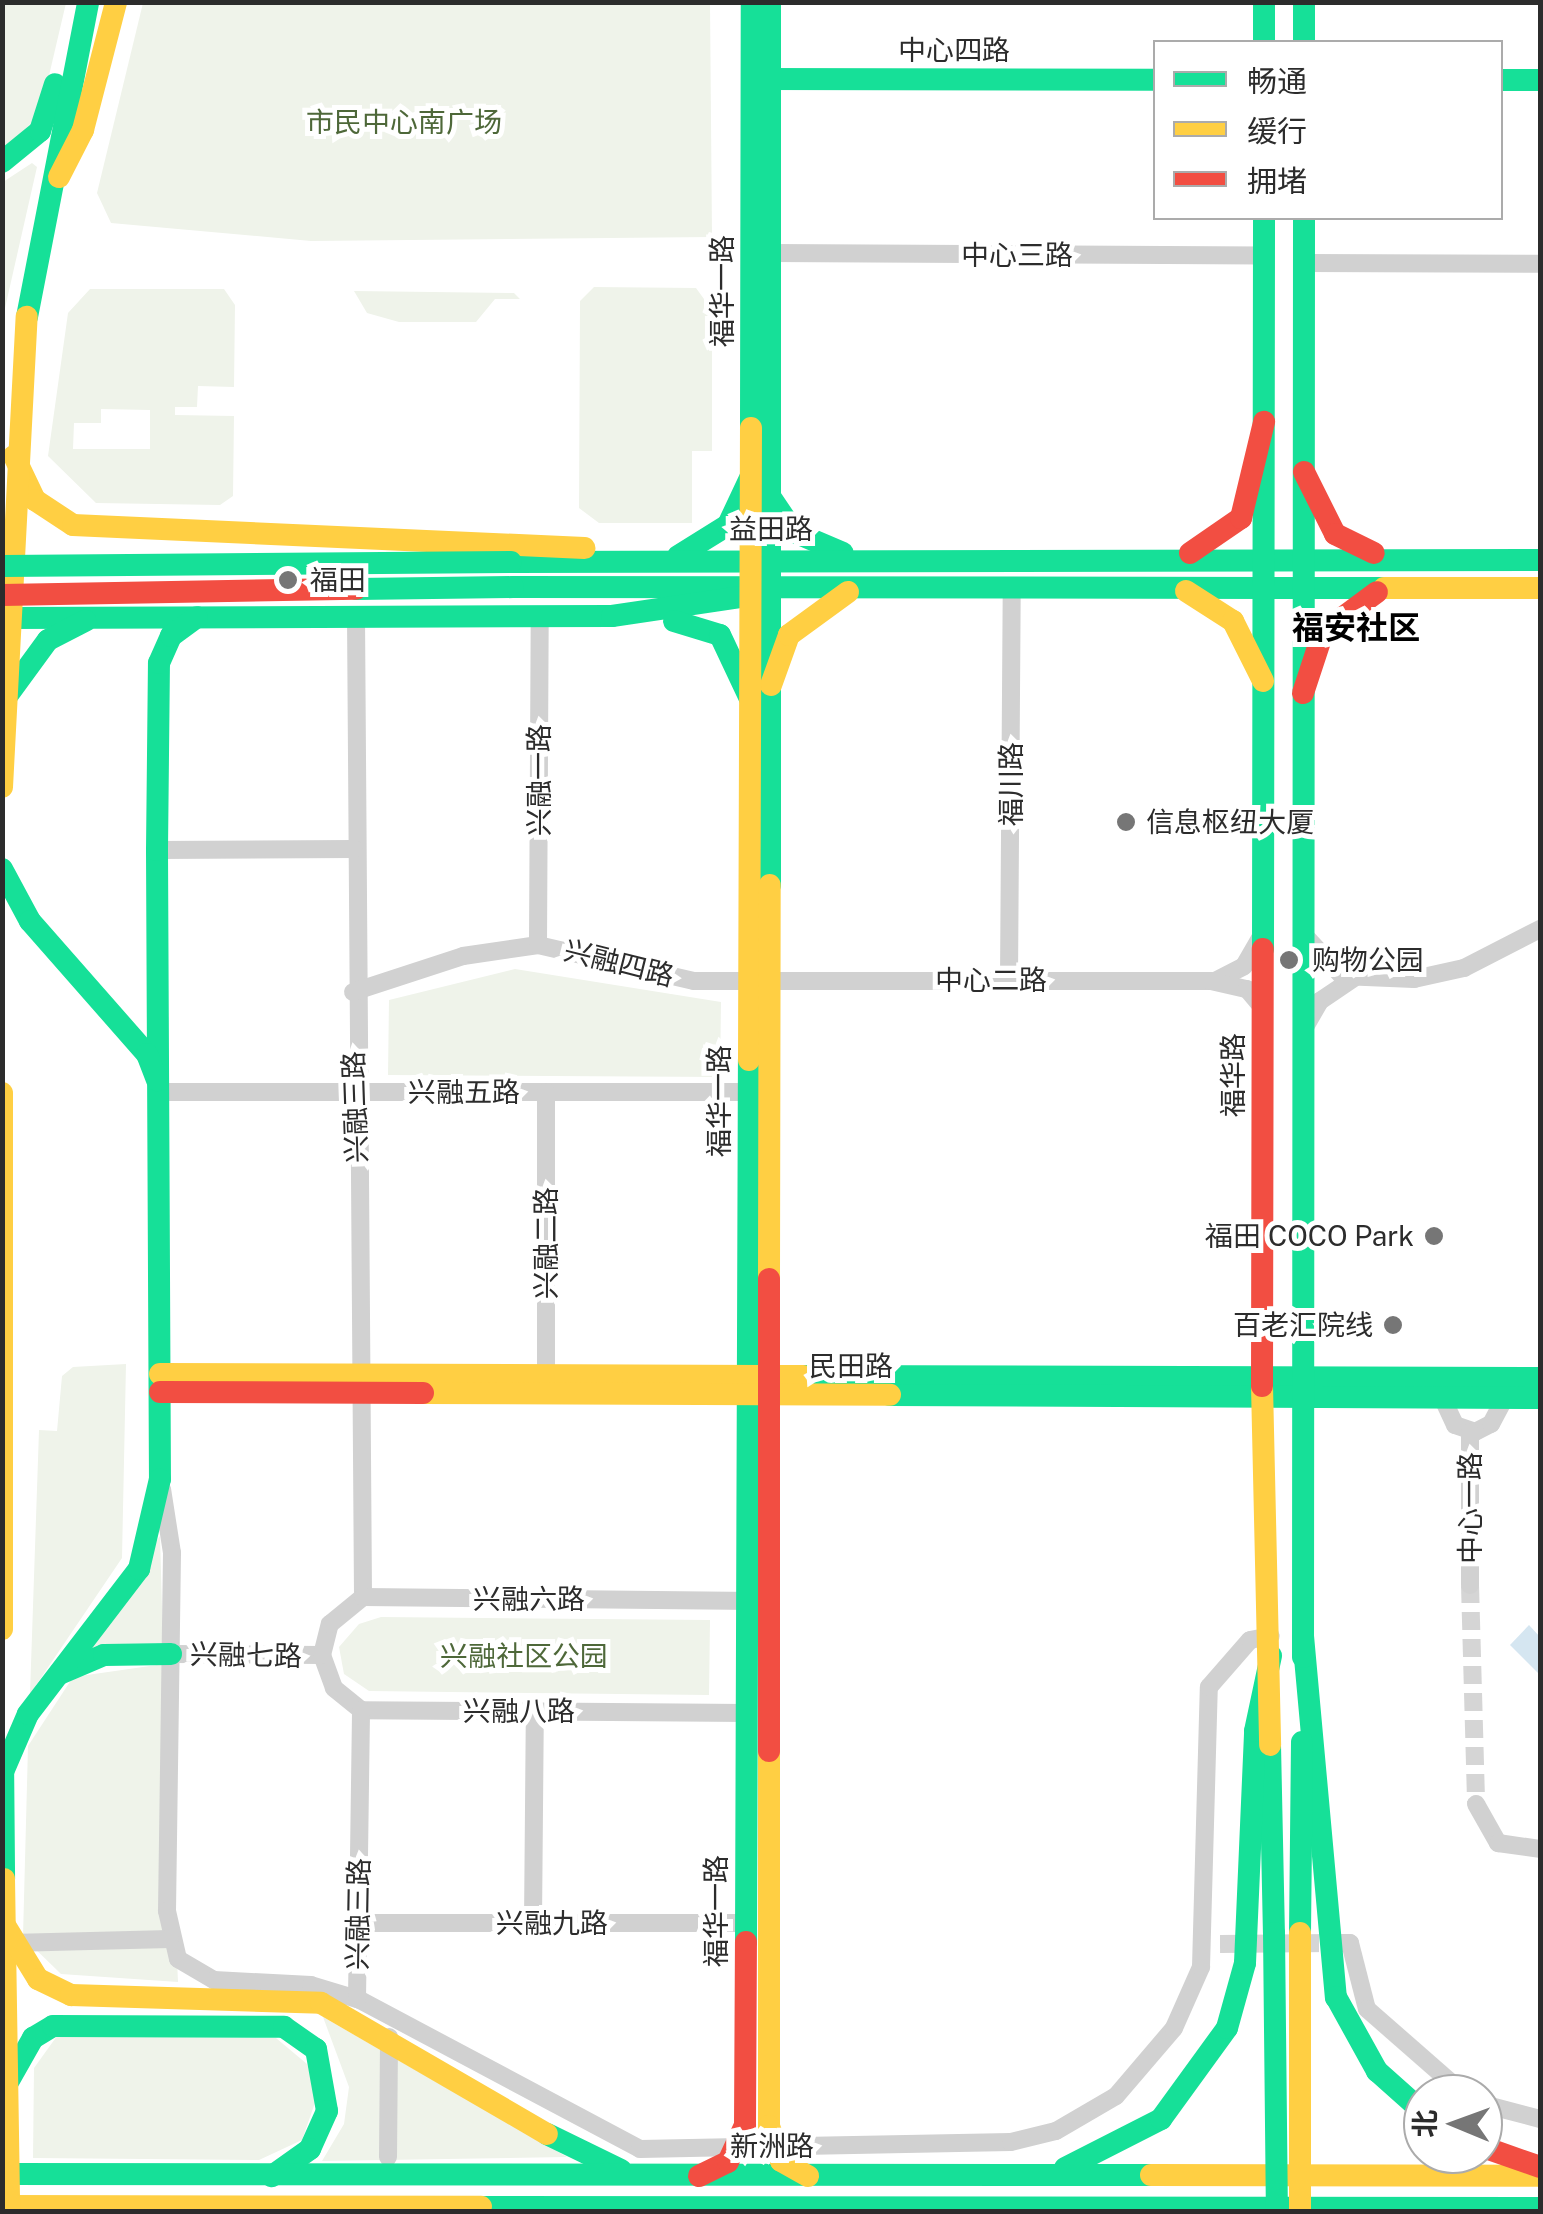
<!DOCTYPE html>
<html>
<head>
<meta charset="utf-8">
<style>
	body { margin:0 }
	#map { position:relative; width:1543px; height:2214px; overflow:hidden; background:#fff; font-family:"Public Sans","Noto Sans SC",sans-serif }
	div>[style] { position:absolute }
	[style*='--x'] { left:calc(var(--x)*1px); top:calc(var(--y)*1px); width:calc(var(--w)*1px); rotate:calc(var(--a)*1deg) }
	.green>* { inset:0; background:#eff3ea }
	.water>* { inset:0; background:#d5e6f1 }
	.street-tunnel>* { height:18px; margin-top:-9px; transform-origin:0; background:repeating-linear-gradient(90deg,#d5d5d5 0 18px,transparent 0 27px) }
	.street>* { height:18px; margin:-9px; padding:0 9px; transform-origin:9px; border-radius:9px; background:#d1d1d1 }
	.fast>* { height:22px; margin:-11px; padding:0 11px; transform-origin:11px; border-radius:11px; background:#16e098 }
	.slow>* { height:22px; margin:-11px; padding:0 11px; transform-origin:11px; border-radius:11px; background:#ffcf43 }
	.jam>* { height:22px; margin:-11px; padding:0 11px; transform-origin:11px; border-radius:11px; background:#f24e42 }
	.fast-bridge>* { height:22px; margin:-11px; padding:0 11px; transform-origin:11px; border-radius:11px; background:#16e098 }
	.slow-bridge>* { height:22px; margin:-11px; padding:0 11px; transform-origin:11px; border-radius:11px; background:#ffcf43 }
	.jam-bridge>* { height:22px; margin:-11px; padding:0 11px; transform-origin:11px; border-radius:11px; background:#f24e42 }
	.dots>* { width:28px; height:28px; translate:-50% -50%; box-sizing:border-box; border:5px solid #fff; border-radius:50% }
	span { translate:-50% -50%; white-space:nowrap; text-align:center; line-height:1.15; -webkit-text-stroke:10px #fff; paint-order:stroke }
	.street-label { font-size:28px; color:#2c2c2c }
	.park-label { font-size:28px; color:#4e6839 }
	.poi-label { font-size:28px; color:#2c2c2c }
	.left { translate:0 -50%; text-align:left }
	.right { translate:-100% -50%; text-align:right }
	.quarter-label { font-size:32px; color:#000; font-weight:700 }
	.frame { position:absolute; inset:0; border:5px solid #2c2c2c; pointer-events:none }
	.legend { position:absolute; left:1153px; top:40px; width:350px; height:180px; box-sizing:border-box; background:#fff; border:2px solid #ababab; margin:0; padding:12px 18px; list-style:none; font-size:30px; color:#2c2c2c }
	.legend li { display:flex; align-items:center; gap:20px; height:50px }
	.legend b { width:50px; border:2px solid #ababab }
	.north { position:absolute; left:1403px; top:2074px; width:100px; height:100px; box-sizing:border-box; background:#fff; border:2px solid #ababab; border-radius:50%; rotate:271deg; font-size:28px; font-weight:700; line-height:40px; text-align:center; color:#2c2c2c }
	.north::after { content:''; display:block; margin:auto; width:35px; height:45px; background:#767676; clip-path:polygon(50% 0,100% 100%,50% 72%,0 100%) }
</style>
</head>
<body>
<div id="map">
	<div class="green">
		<i style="clip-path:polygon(3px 3px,66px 3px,40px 114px,3px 152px)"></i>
		<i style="clip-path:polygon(143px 3px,710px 3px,712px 237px,311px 241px,111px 223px,97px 193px)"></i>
		<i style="clip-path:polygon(32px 163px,37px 167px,3px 317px,3px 182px)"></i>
		<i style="clip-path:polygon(594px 287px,696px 288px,712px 310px,712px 451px,692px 451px,692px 523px,599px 523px,579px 508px,580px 301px)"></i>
		<i style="clip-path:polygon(evenodd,90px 289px,224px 289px,235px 305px,234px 387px,198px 386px,197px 407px,175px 407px,175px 415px,234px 416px,233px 496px,220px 505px,96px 503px,48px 456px,68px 313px,90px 289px,101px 409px,150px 410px,150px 449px,73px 449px,74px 423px,101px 423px,101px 409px)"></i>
		<i style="clip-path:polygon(354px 291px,514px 293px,520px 299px,495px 299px,476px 322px,399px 322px,367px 313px)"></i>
		<i style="clip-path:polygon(515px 969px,721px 1002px,720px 1077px,388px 1075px,389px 1000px)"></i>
		<i style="clip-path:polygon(126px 1364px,122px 1558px,30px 1694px,39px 1430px,57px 1431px,62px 1376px,73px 1367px)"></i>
		<i style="clip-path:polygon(160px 1536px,163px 1646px,79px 1650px)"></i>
		<i style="clip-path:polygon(381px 1617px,710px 1620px,709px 1695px,369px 1691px,344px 1674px,339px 1647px,359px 1624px)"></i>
		<i style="clip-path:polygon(164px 1664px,178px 1982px,61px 1974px,23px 1937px,28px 1746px,73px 1677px)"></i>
		<i style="clip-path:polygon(323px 2017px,567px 2157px,322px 2161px,344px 2124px,349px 2087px)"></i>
		<i style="clip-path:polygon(57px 2036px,276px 2038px,307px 2064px,317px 2097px,302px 2140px,259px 2160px,33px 2158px,34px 2068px)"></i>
	</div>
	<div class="water">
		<i style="clip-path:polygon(1529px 1625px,1540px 1637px,1540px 1675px,1510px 1645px)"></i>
	</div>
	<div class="street-tunnel">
		<i style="--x:1470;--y:1585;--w:219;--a:88.4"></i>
		<i style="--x:1220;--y:1944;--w:115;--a:-0.5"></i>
	</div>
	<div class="street">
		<i style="--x:771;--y:253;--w:493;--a:0.3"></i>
		<i style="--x:1304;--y:263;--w:236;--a:0.2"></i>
		<i style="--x:356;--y:617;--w:980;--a:89.59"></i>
		<i style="--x:157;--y:850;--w:197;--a:-0.3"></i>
		<i style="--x:1306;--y:937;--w:53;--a:47.3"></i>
		<i style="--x:1342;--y:976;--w:72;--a:2.4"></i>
		<i style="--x:1414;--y:979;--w:51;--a:-12.4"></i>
		<i style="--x:1464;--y:968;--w:85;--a:-27.2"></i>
		<i style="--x:538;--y:945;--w:329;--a:-89.7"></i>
		<i style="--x:1009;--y:980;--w:392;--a:-89.6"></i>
		<i style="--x:1217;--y:980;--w:30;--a:-27"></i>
		<i style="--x:1244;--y:966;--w:32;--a:-60"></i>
		<i style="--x:353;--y:992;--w:116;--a:-18.1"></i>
		<i style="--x:463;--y:956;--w:76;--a:-8.3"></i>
		<i style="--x:538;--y:945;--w:160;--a:13"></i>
		<i style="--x:694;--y:981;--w:517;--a:0"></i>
		<i style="--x:1211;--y:981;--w:37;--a:13"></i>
		<i style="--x:1247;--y:989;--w:25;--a:50"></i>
		<i style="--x:1305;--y:1027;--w:30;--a:-60"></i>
		<i style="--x:1320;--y:1001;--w:40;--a:-34"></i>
		<i style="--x:157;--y:1092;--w:599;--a:0"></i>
		<i style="--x:546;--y:1092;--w:292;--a:90"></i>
		<i style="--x:1442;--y:1397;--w:31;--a:65"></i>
		<i style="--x:1455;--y:1425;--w:21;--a:19"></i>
		<i style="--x:1475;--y:1432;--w:18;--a:-27"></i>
		<i style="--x:1491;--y:1424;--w:30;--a:-62"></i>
		<i style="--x:1470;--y:1432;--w:153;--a:90"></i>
		<i style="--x:162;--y:1489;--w:65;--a:81.1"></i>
		<i style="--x:172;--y:1553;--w:358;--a:90.8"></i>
		<i style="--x:167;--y:1911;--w:49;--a:77.1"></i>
		<i style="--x:178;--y:1959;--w:42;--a:30.3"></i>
		<i style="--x:214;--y:1980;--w:97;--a:3"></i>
		<i style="--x:311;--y:1985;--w:51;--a:17"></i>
		<i style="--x:360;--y:2000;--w:317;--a:28"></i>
		<i style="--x:640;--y:2149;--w:371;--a:-1.1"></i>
		<i style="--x:1011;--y:2142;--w:46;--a:-13.7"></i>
		<i style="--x:1056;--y:2131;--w:69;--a:-30.3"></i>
		<i style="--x:1116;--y:2096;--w:89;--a:-49.5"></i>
		<i style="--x:1174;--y:2028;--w:67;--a:-66.1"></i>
		<i style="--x:1201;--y:1967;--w:280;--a:-88.4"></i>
		<i style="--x:1209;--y:1687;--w:62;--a:-48.9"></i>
		<i style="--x:1250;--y:1640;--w:21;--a:-11"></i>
		<i style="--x:171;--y:1654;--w:151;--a:0.4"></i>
		<i style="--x:747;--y:1713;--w:386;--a:-179.6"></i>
		<i style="--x:361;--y:1710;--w:35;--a:-141"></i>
		<i style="--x:334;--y:1688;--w:35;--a:-110"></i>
		<i style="--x:322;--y:1655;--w:32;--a:-76"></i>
		<i style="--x:330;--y:1624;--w:43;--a:-39.3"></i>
		<i style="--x:363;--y:1597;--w:392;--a:0.6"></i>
		<i style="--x:1476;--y:1804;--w:45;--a:60.6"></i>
		<i style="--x:1498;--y:1843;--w:42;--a:8.1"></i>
		<i style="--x:358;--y:1923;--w:388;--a:0"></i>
		<i style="--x:533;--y:1923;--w:212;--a:-89.5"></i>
		<i style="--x:11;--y:1943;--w:159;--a:-1.4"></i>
		<i style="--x:1335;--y:1943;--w:15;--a:0"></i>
		<i style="--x:1350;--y:1943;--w:68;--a:75.6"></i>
		<i style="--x:1367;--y:2009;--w:129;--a:41.2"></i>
		<i style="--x:357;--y:1999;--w:289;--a:-89.2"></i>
		<i style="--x:1483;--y:2104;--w:59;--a:14.7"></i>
		<i style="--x:388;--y:2157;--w:120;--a:-89.5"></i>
	</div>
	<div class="fast">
		<i style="--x:1264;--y:2;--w:40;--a:90"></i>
		<i style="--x:1304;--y:2;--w:40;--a:90"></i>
		<i style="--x:756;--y:79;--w:400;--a:0.1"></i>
		<i style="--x:1500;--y:80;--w:40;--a:0"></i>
		<i style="--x:2;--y:162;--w:49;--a:-39.2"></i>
		<i style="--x:40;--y:131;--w:49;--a:-72.3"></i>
		<i style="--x:27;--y:317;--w:321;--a:-79"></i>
		<i style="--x:751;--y:428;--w:426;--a:-89.9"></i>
		<i style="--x:771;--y:498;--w:41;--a:55.9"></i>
		<i style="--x:794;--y:532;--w:53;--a:23.2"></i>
		<i style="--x:678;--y:556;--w:59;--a:-31.8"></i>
		<i style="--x:728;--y:525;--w:54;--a:-64.9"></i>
		<i style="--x:511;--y:562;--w:1029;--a:-0.11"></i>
		<i style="--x:513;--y:587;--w:871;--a:0.07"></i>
		<i style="--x:7;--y:618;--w:605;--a:-0.19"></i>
		<i style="--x:612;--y:616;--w:136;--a:-8.4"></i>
		<i style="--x:674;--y:621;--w:48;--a:16.9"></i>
		<i style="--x:720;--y:635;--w:73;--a:64.8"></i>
		<i style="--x:7;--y:696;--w:69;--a:-53.8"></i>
		<i style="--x:48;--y:640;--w:42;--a:-27.2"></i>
		<i style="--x:157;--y:850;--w:629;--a:89.73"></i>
		<i style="--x:157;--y:850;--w:187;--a:-89.4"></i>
		<i style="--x:159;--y:663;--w:30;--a:-66"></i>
		<i style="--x:171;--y:636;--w:32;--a:-36"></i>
		<i style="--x:2;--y:869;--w:59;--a:61.7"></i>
		<i style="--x:30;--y:921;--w:177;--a:48.7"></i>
		<i style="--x:147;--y:1054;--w:28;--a:69"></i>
		<i style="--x:770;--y:885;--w:883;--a:-90"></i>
		<i style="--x:1263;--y:949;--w:731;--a:-89.92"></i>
		<i style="--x:803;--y:1376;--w:737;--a:0.16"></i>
		<i style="--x:890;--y:1395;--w:650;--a:0.26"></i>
		<i style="--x:1303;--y:1636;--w:363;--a:84.8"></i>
		<i style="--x:1336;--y:1997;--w:85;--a:61"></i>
		<i style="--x:1377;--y:2071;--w:62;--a:41.7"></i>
		<i style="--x:1303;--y:1657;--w:1439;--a:-89.96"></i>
		<i style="--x:59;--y:1674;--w:49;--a:-22.9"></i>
		<i style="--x:104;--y:1655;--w:67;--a:-0.9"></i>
		<i style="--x:1270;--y:1745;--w:188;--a:88.8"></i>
		<i style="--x:3;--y:1754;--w:125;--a:89.5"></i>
		<i style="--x:3;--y:1772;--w:63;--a:-66.7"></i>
		<i style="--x:28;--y:1714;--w:183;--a:-52.6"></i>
		<i style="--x:139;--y:1569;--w:92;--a:-76.9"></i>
		<i style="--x:1300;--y:1933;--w:191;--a:-89.4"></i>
		<i style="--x:746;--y:1942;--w:882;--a:-89.81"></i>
		<i style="--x:8;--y:2082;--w:51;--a:-60.4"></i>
		<i style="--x:33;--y:2038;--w:23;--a:-31"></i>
		<i style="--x:53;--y:2026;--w:231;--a:0.2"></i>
		<i style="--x:284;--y:2027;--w:39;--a:35"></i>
		<i style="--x:316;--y:2049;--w:63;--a:79.9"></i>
		<i style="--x:327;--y:2111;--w:42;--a:114.1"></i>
		<i style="--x:310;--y:2149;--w:47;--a:144.6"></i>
		<i style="--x:547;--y:2134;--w:82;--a:25.9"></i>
		<i style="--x:1065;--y:2168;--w:108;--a:-27"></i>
		<i style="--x:1161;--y:2119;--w:112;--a:-54"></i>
		<i style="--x:1227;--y:2028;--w:67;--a:-74.5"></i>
		<i style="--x:1245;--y:1963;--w:232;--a:-87.5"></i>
		<i style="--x:1255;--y:1731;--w:77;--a:-78"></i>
		<i style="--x:2;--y:2174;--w:1149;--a:0.05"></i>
		<i style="--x:481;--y:2207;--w:1059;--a:0.05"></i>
	</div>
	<div class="slow">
		<i style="--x:59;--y:177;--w:53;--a:-62.9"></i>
		<i style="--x:83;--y:130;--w:132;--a:-75.5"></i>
		<i style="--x:14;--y:456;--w:49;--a:64.5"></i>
		<i style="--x:35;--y:500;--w:45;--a:33.3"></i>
		<i style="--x:73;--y:525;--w:512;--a:2.58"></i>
		<i style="--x:1384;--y:588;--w:156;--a:0"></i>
		<i style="--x:1186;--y:591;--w:56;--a:32.6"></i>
		<i style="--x:1233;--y:621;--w:67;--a:63.4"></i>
		<i style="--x:771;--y:685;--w:53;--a:-70.2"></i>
		<i style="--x:789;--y:635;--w:73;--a:-36.1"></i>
		<i style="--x:2;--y:787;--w:471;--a:-87"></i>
		<i style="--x:749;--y:1060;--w:632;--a:-89.82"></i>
		<i style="--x:2;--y:1093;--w:536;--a:90"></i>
		<i style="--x:769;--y:1279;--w:394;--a:-89.9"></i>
		<i style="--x:160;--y:1374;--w:643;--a:0.18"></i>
		<i style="--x:1262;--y:1386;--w:359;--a:88.7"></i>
		<i style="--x:423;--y:1393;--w:467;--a:0.2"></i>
		<i style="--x:769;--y:1751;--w:375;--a:90"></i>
		<i style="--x:769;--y:2126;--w:37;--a:71"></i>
		<i style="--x:781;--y:2161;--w:31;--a:29"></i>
		<i style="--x:1151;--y:2175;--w:389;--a:0.1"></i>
		<i style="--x:2;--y:2206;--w:479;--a:0.1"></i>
	</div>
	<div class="jam">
		<i style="--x:1304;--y:472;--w:69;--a:63.4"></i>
		<i style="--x:1335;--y:534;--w:43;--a:26"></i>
		<i style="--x:1190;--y:553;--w:62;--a:-34.5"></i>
		<i style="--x:1241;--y:518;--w:99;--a:-76.5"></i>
		<i style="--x:1303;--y:693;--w:64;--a:-71.8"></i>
		<i style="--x:1323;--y:632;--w:67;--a:-36.5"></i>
		<i style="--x:1262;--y:1386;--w:437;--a:-89.9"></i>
		<i style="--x:160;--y:1392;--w:263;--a:0.2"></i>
		<i style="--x:769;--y:1751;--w:472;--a:-90"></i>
		<i style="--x:1483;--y:2147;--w:60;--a:19.3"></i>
		<i style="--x:699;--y:2176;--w:32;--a:-26"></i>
		<i style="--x:728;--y:2162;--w:41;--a:-65.3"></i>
		<i style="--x:745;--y:2125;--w:183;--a:-89.7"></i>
	</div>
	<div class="fast-bridge">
		<i style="--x:2;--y:566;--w:509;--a:-0.45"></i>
		<i style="--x:356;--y:589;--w:157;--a:-0.7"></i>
		<i style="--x:1274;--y:1933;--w:279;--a:89.4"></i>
	</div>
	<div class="slow-bridge">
		<i style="--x:4;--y:1879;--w:333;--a:89.1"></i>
		<i style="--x:6;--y:1927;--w:61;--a:58.4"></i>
		<i style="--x:38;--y:1979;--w:37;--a:26"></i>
		<i style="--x:71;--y:1995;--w:250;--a:1.8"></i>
		<i style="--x:321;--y:2003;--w:261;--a:30.1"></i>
		<i style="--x:1300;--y:1933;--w:279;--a:90"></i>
	</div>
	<div class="jam-bridge">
		<i style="--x:2;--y:595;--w:354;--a:-1"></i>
	</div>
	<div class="dots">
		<i style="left:288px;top:580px;background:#767676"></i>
		<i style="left:1126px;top:822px;background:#767676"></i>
		<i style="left:1289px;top:960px;background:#767676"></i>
		<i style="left:1434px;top:1236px;background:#767676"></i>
		<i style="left:1393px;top:1325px;background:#767676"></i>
	</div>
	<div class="street-label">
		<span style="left:954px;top:50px">中心四路</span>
		<span style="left:1017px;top:255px">中心三路</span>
		<span style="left:722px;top:291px;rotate:-90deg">福华一路</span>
		<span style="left:771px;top:529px">益田路</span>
		<span style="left:539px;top:780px;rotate:-90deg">兴融一路</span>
		<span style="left:1011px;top:784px;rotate:-90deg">福川路</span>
		<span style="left:619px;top:963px;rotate:14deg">兴融四路</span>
		<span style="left:991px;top:980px">中心二路</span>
		<span style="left:1233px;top:1075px;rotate:-90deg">福华路</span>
		<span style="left:464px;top:1092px">兴融五路</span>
		<span style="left:719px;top:1101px;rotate:-90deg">福华一路</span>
		<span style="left:355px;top:1107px;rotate:-92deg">兴融三路</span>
		<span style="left:546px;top:1243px;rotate:-90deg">兴融二路</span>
		<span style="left:851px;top:1366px">民田路</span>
		<span style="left:1470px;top:1508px;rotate:-90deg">中心一路</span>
		<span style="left:529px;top:1599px">兴融六路</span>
		<span style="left:246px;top:1655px;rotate:1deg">兴融七路</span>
		<span style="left:519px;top:1711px">兴融八路</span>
		<span style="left:716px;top:1911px;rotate:-90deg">福华一路</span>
		<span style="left:358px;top:1914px;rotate:-89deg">兴融三路</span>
		<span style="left:552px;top:1923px">兴融九路</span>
		<span style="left:772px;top:2146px">新洲路</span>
	</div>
	<div class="park-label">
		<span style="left:404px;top:122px">市民中心南广场</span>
		<span style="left:524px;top:1656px">兴融社区公园</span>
	</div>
	<div class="poi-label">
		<span class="left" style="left:310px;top:580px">福田</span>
		<span class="left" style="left:1146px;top:822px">信息枢纽大厦</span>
		<span class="left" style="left:1312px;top:960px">购物公园</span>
		<span class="right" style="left:1414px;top:1236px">福田 COCO Park</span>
		<span class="right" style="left:1373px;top:1325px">百老汇院线</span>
	</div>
	<div class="quarter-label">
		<span style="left:1356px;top:628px">福安社区</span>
	</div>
	<div class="frame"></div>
	<ul class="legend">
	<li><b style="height:12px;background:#16e098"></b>畅通</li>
	<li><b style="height:12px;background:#ffcf43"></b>缓行</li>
	<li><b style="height:12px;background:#f24e42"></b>拥堵</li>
	</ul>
	<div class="north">北</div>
</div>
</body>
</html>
